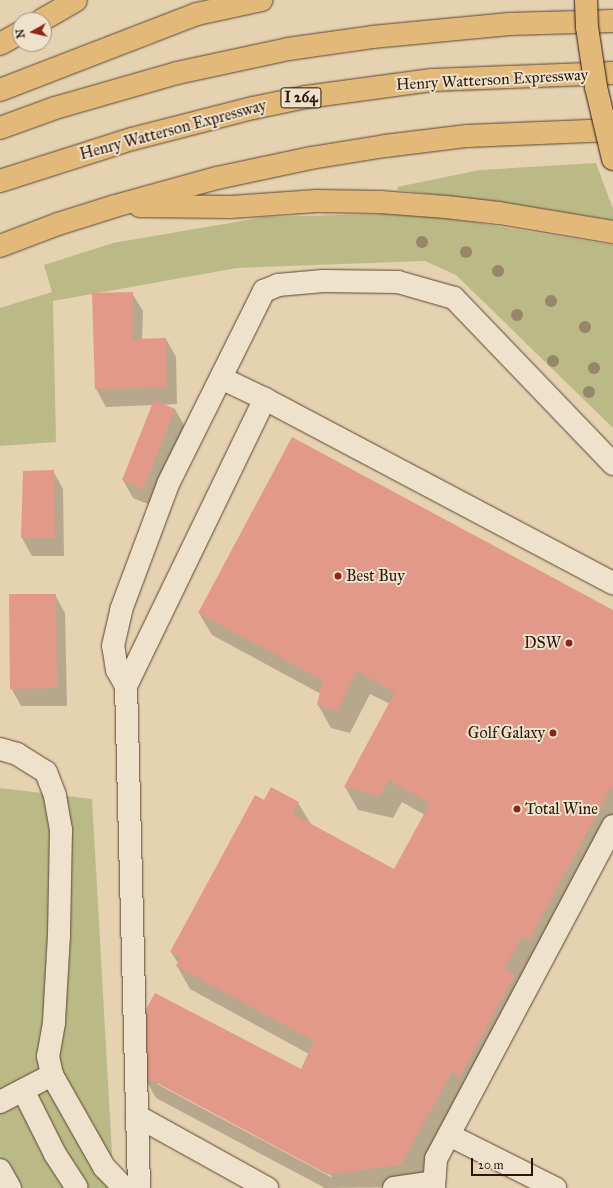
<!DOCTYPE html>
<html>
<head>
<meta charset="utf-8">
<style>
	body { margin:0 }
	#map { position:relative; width:613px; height:1188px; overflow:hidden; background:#e5d2b1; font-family:"IM FELL Great Primer",serif }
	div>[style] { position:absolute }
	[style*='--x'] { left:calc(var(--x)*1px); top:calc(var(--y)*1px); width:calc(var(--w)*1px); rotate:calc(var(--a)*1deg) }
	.green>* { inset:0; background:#bbba87 }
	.shadow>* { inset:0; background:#0003 }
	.building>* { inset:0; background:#e3998a }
	.roads { filter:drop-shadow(0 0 1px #5b4532) drop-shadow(0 0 1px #5b4532) }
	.minor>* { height:22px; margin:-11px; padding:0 11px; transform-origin:11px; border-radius:11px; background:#eee2cc }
	.highway>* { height:22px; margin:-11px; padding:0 11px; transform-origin:11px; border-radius:11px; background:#e2b978 }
	.bridges { filter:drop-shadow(0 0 1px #2d1608) drop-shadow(0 0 1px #2d1608) }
	.highway-bridge>* { height:22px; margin:-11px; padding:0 11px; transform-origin:11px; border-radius:11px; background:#e2b978 }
	.trees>* { width:12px; height:12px; margin:-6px; border-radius:50%; background:#978669 }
	.dots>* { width:11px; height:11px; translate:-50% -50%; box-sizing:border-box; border:2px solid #eee2cc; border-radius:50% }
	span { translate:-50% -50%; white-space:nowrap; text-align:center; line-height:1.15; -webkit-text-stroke:4px #eee2cc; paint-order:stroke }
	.shield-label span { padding:1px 3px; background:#eee2cc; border:1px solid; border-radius:3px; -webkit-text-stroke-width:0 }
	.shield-label { font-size:15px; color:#2d1608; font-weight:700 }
	.street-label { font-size:16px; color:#2d1608 }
	.poi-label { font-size:16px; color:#2d1608 }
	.left { translate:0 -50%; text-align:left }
	.right { translate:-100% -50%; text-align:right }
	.north { position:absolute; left:12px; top:12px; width:40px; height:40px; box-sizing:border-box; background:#eee2cc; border:1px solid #a1907e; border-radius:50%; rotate:262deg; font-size:11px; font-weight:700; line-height:16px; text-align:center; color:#2d1608 }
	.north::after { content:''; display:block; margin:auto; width:14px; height:18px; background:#8f2418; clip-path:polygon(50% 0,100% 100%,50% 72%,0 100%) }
	.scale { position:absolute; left:471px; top:1158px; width:62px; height:18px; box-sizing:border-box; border:2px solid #2d1608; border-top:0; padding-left:5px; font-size:12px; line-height:14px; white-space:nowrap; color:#2d1608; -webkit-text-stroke:3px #eee2cc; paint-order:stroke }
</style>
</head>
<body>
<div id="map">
	<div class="green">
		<i style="clip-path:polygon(596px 163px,613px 209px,613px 220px,508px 203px,398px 190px,397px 187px,480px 170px)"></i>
		<i style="clip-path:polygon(415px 213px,613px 245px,613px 428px,456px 275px,425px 261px,237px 268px,53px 301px,56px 442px,0 446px,0 308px,52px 292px,44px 265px,113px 243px,264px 217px)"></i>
		<i style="clip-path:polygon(0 788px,92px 799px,114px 1188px,0 1188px)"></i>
	</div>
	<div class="shadow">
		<i style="clip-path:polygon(132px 293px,143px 311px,142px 340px,166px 339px,176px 357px,177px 404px,163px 405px,175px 409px,185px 427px,153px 506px,133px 498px,123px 480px,153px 405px,106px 407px,96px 389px)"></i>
		<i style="clip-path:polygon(53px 471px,63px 489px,64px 556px,32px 556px,22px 538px)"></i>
		<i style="clip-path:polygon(55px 595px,65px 613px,67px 706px,21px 706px,11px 688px)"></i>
		<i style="clip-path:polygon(evenodd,613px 611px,613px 831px,414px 1187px,325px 1188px,156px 1098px,143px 1075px,301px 1071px,309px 1054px,190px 989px,177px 966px,178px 963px,171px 952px,265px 801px,298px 803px,312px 826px,394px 871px,425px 815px,402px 802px,393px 818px,358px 810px,345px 787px,390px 704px,370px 694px,350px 733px,331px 728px,318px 705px,321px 694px,212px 635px,199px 613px,613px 611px,157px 1082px,332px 1176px,331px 1177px,157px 1084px,157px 1082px)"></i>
	</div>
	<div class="building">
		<i style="clip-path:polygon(133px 292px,132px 339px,166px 338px,167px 387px,95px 389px,92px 293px)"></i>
		<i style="clip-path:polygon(154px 400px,175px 409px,143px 489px,122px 480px)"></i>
		<i style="clip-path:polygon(292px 437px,613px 610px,613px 784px,529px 940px,522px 936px,504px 969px,515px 975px,460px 1076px,452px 1071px,401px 1165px,327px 1174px,142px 1075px,144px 1067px,146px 1009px,155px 993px,301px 1069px,314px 1041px,176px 966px,180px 957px,170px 952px,255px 795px,264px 800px,271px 787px,299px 802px,293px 814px,394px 869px,430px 803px,389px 780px,380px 796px,344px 787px,395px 692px,357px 671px,337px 711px,317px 705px,323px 680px,198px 613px)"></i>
		<i style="clip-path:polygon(54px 470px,55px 538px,21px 538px,23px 471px)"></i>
		<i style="clip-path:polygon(9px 594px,56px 594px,57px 688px,10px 689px)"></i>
	</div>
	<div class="roads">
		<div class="minor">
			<i style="--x:221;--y:378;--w:49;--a:25.5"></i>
			<i style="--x:265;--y:399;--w:394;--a:27.9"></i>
			<i style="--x:126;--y:686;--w:18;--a:-119"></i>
			<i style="--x:117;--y:670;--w:24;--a:-99"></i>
			<i style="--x:113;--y:646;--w:37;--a:-77"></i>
			<i style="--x:121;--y:610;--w:134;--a:-69.5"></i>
			<i style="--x:168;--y:484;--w:216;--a:-63.6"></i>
			<i style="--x:264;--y:291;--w:15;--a:-23"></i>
			<i style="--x:278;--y:285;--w:45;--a:-5.1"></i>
			<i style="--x:323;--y:281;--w:75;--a:0.8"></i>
			<i style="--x:398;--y:282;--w:58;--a:15.9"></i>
			<i style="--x:454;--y:298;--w:230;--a:46.2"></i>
			<i style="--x:0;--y:749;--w:18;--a:16"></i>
			<i style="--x:17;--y:754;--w:34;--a:32"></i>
			<i style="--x:46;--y:772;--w:26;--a:69"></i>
			<i style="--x:55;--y:796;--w:35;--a:80"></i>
			<i style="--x:61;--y:830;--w:105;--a:91.1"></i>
			<i style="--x:59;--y:935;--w:88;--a:93.3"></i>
			<i style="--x:54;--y:1023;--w:34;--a:100"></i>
			<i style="--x:48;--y:1056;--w:19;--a:78"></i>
			<i style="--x:23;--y:1090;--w:72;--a:63.4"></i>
			<i style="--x:55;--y:1154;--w:40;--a:57.1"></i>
			<i style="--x:0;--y:1102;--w:59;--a:-27.4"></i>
			<i style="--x:52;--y:1075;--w:106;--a:60.5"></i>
			<i style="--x:104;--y:1167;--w:29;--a:46"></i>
			<i style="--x:137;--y:1116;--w:149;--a:29"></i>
			<i style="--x:449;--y:1135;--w:119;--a:26.6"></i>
			<i style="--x:0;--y:1170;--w:21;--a:61"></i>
			<i style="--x:139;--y:1188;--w:502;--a:-91.48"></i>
			<i style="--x:126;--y:686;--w:319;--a:-64.2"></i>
			<i style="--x:394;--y:1188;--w:40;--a:-8.5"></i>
			<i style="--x:434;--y:1188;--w:29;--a:-86"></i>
			<i style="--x:436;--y:1159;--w:377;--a:-62"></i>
		</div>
		<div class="highway">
			<i style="--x:42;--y:20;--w:39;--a:-30"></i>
			<i style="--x:0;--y:44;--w:23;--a:-29"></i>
			<i style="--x:0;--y:90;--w:211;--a:-21.1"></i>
			<i style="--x:197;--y:14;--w:66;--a:-12.3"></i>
			<i style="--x:0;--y:128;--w:59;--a:-20"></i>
			<i style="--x:55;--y:108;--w:127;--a:-16"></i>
			<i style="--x:177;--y:73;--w:114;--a:-12.2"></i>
			<i style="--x:288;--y:49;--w:85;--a:-8.1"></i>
			<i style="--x:372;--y:37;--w:138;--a:-5.4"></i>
			<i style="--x:509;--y:24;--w:104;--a:-1.7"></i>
			<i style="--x:0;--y:181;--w:139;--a:-17.7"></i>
			<i style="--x:132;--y:139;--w:125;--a:-14.4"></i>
			<i style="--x:253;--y:108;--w:54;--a:-11.7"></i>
			<i style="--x:306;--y:97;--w:127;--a:-7.7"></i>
			<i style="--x:432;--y:80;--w:181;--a:-2.2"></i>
			<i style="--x:140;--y:206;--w:91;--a:0.6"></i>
			<i style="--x:231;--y:207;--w:86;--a:-4"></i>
			<i style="--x:317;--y:201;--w:63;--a:0.9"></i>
			<i style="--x:380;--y:202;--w:66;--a:4.3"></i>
			<i style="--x:446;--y:207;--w:53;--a:6.5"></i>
			<i style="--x:499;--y:213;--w:116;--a:9.5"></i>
			<i style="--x:0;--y:246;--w:62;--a:-20.8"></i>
			<i style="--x:58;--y:224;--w:60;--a:-17.5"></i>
			<i style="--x:115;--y:206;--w:106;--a:-15.4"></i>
			<i style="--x:217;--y:178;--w:96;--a:-12"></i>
			<i style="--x:311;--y:158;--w:75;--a:-9.2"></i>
			<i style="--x:385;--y:146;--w:83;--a:-7"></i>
			<i style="--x:467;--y:136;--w:146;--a:-2.4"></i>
		</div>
	</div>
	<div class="bridges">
		<div class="highway-bridge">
			<i style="--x:586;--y:0;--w:27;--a:88"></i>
			<i style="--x:587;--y:27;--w:61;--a:81.5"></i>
			<i style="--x:596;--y:87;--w:74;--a:76.7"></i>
		</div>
	</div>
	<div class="trees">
		<i style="left:422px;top:242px"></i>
		<i style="left:466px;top:252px"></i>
		<i style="left:498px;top:271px"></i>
		<i style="left:551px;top:301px"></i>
		<i style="left:517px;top:315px"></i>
		<i style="left:585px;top:327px"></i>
		<i style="left:553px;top:361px"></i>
		<i style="left:594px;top:368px"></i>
		<i style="left:589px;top:392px"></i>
	</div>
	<div class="dots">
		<i style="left:338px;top:576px;background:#8f2418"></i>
		<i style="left:569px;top:643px;background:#8f2418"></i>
		<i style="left:553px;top:733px;background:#8f2418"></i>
		<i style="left:517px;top:809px;background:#8f2418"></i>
	</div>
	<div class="shield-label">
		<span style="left:301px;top:98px">I 264</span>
	</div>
	<div class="street-label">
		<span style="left:492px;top:80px;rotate:-3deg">Henry Watterson Expressway</span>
		<span style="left:173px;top:130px;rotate:-15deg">Henry Watterson Expressway</span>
	</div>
	<div class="poi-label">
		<span class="left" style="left:346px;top:576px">Best Buy</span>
		<span class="right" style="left:561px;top:643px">DSW</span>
		<span class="right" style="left:545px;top:733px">Golf Galaxy</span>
		<span class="left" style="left:525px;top:809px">Total Wine</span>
	</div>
	<div class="north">N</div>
	<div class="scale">20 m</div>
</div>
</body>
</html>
